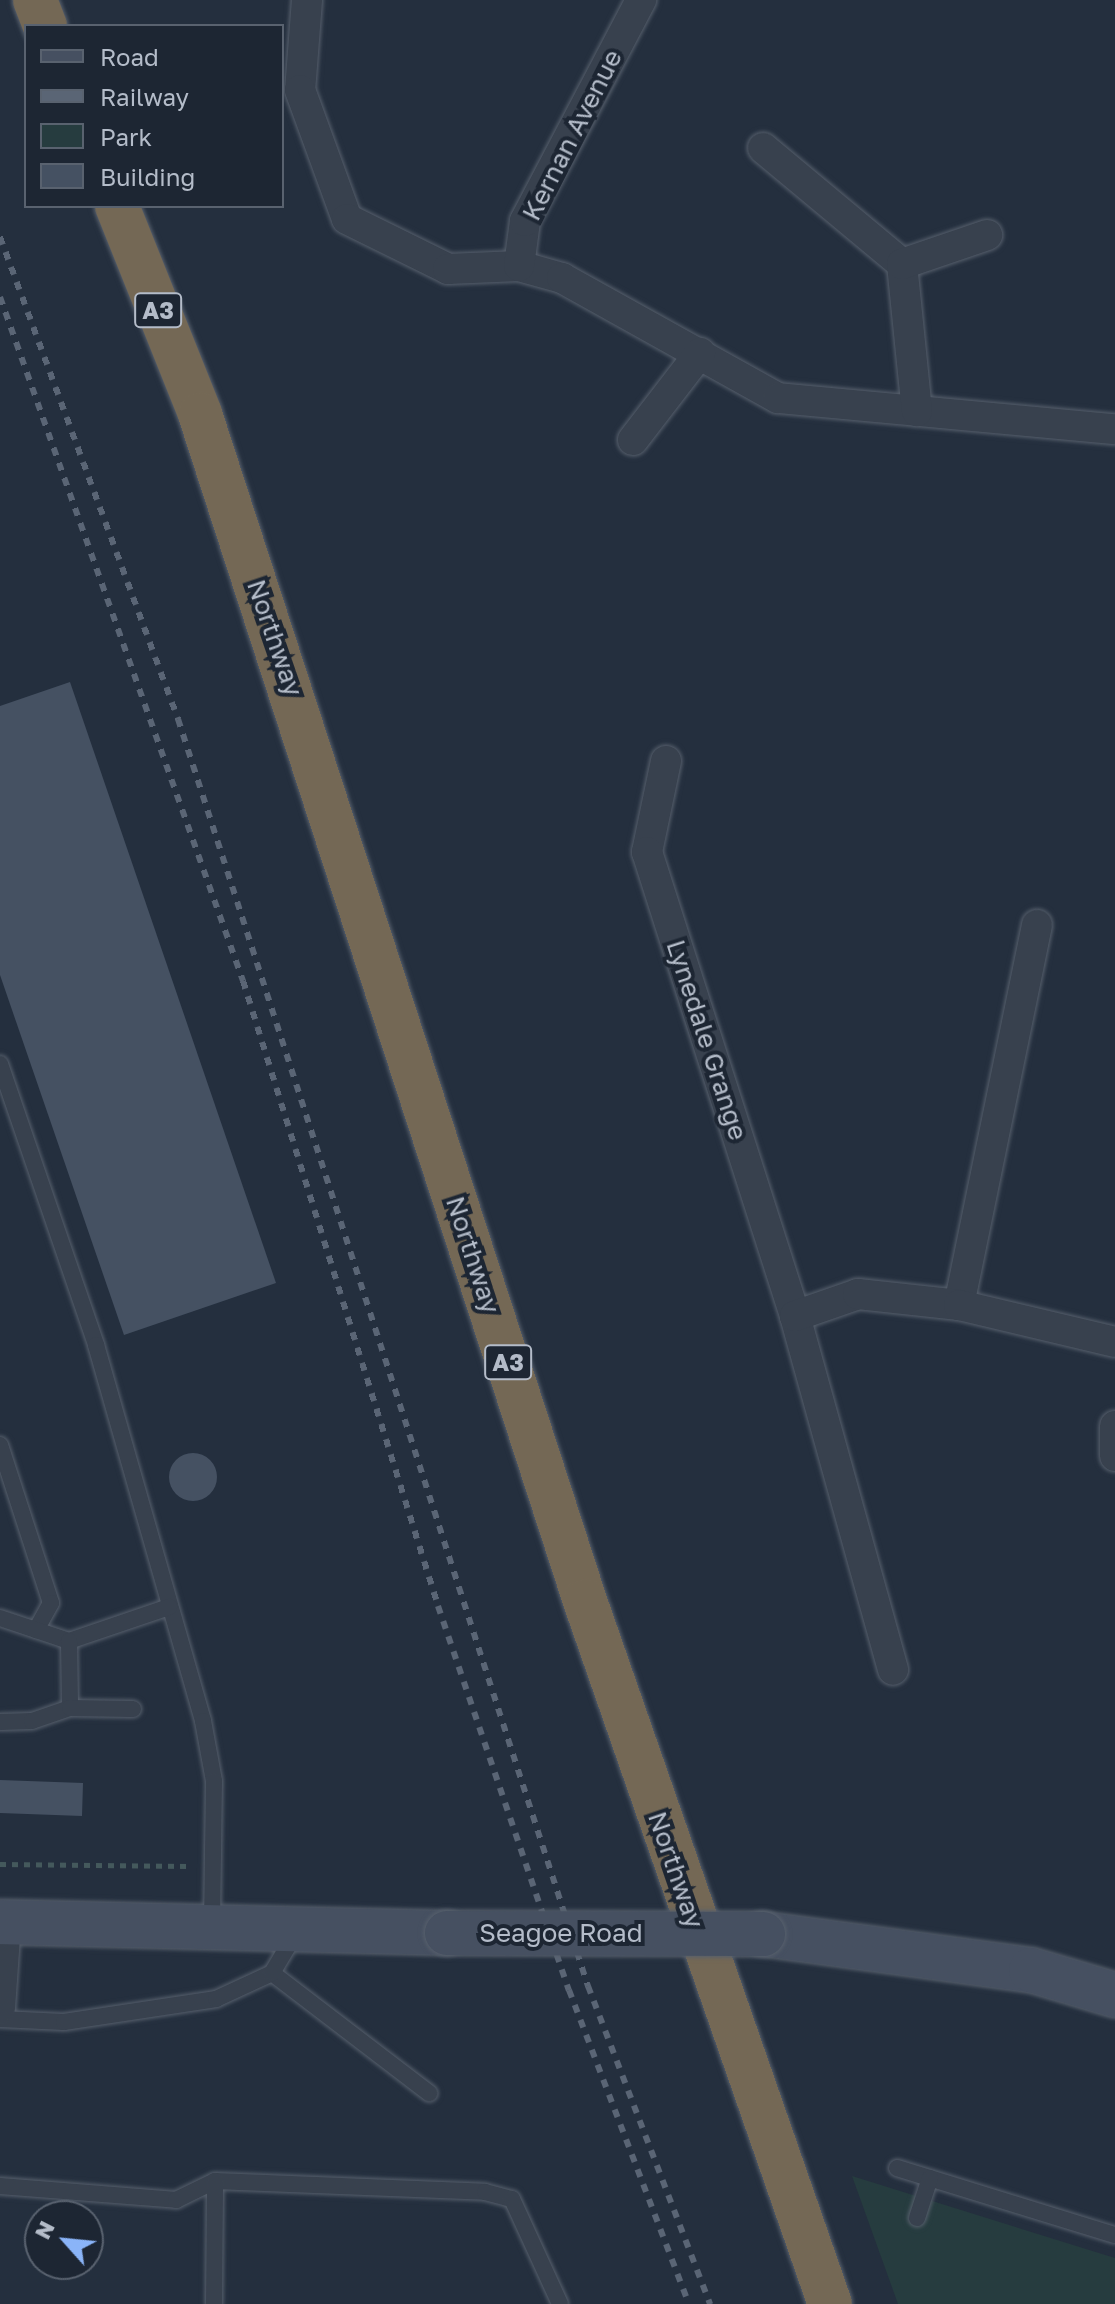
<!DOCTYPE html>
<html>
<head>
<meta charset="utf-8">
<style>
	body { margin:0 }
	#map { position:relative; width:1115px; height:2304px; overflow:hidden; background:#242f3e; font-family:"Golos Text",sans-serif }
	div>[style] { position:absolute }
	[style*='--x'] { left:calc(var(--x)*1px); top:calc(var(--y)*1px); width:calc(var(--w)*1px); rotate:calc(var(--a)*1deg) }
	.green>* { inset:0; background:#263c3f }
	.building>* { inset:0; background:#455162 }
	.round { border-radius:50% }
	.path>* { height:5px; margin-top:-2.5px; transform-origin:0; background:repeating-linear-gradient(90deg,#44595c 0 6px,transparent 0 12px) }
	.roads { filter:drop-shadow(0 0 2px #565f6c) drop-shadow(0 0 2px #565f6c) }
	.lane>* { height:16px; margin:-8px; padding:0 8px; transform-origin:8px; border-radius:8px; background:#38414e }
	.street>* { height:30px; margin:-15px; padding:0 15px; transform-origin:15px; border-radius:15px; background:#38414e }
	.secondary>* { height:44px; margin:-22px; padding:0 22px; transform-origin:22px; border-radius:22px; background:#465061 }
	.highway>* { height:44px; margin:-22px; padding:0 22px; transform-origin:22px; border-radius:22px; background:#746855 }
	.rail>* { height:6px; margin-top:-3px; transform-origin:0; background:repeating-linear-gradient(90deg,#5a6575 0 8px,transparent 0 16px) }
	.bridges { filter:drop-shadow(0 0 2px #565f6c) drop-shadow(0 0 2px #565f6c) }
	.secondary-bridge>* { height:44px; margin:-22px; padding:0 22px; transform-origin:22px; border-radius:22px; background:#465061 }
	span { translate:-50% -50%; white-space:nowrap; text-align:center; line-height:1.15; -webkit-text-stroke:8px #1d2633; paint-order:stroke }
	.shield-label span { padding:2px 6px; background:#1d2633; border:2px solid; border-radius:6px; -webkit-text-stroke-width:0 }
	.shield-label { font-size:24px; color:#b4bcc9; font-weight:700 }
	.street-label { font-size:26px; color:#b4bcc9 }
	.legend { position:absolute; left:24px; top:24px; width:260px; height:184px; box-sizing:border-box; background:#1d2633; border:2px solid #59626f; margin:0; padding:10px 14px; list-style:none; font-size:24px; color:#b4bcc9 }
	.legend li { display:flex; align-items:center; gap:16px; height:40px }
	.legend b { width:40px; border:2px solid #59626f }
	.north { position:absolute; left:24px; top:2200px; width:80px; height:80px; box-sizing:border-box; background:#1d2633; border:2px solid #59626f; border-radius:50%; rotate:297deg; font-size:22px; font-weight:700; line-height:32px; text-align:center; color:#b4bcc9 }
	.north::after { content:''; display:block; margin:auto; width:28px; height:36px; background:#8ab4f8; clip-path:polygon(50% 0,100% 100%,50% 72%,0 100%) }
</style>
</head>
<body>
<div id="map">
	<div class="green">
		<i style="clip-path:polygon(852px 2176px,1115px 2258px,1115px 2304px,898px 2304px)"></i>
	</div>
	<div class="building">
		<i style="clip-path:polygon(70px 682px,276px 1283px,124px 1335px,0 975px,0 706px)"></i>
		<i class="round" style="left:169px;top:1453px;width:48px;height:48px"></i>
		<i style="clip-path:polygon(0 1780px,83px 1783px,82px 1816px,0 1813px)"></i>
	</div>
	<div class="path">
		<i style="--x:0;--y:1864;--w:188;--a:0.6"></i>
	</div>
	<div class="roads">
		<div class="lane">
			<i style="--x:0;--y:1064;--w:297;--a:71.1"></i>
			<i style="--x:96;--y:1345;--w:391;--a:74.1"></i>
			<i style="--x:203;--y:1721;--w:61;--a:79.6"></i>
			<i style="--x:214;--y:1781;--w:141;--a:90.8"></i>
			<i style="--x:0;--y:1445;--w:166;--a:72.1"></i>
			<i style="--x:51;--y:1603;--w:31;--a:119"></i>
			<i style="--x:0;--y:1618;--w:73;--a:18.4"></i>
			<i style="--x:69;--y:1641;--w:106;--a:-18.8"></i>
			<i style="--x:69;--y:1641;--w:67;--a:89.1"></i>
			<i style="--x:0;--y:1722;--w:32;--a:-2"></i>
			<i style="--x:32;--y:1721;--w:40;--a:-18.9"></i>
			<i style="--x:70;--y:1708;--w:63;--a:0.9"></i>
			<i style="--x:272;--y:1973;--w:198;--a:37.4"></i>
			<i style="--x:0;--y:2019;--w:64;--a:2.7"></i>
			<i style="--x:64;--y:2022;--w:154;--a:-8.6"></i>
			<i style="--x:216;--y:1999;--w:62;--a:-24.9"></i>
			<i style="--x:272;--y:1973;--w:49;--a:-59.2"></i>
			<i style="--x:897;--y:2168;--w:228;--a:17.1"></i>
			<i style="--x:0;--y:2186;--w:177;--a:4.5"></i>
			<i style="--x:176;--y:2200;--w:43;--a:-26"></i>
			<i style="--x:215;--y:2181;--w:270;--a:2.3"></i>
			<i style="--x:485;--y:2192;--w:28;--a:15"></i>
			<i style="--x:512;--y:2199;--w:115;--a:65.4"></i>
			<i style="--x:917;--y:2218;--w:42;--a:-72"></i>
			<i style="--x:214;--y:2304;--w:123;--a:-89.5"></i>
		</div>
		<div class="street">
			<i style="--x:307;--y:0;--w:90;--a:94.4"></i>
			<i style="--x:300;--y:90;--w:137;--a:70"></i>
			<i style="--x:347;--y:219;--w:113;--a:26.3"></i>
			<i style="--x:448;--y:269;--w:71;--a:-2.4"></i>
			<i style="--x:519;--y:266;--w:45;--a:15.6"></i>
			<i style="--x:562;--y:278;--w:247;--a:29.1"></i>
			<i style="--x:778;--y:398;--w:338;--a:5.3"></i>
			<i style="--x:763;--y:148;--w:181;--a:39.8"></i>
			<i style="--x:902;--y:264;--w:148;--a:84.2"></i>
			<i style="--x:902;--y:264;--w:90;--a:-18.8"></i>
			<i style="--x:519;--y:266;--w:45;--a:-82.4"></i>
			<i style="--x:525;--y:221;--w:250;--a:-62.3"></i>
			<i style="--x:633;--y:440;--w:110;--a:-52.4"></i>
			<i style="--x:666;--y:761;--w:93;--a:101.8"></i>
			<i style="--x:647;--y:852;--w:487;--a:72.3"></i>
			<i style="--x:795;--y:1316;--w:367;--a:74.5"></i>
			<i style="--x:959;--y:1305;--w:388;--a:-78.4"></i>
			<i style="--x:795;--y:1316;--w:67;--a:-19.2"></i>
			<i style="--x:858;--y:1294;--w:102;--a:6.2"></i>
			<i style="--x:959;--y:1305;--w:160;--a:13.3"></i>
			<i style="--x:1115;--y:1426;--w:30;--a:90"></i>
			<i style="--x:0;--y:2008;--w:86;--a:-86"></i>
		</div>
		<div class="secondary">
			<i style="--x:0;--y:1922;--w:447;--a:1.4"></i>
			<i style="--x:763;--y:1934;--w:270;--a:7.7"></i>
			<i style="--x:1031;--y:1970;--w:88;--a:16.6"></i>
		</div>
		<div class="highway">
			<i style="--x:35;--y:0;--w:28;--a:69"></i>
			<i style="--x:117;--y:206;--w:224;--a:68.2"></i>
			<i style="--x:200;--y:414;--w:1248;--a:72.03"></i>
			<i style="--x:585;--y:1601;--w:744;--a:70.79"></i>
		</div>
	</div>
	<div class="rail">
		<i style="--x:0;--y:237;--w:514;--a:69.73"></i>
		<i style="--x:178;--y:719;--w:1332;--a:72.07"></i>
		<i style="--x:588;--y:1986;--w:341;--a:69"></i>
		<i style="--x:0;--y:297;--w:726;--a:70.44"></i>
		<i style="--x:243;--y:981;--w:655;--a:72.67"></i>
		<i style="--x:438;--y:1606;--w:406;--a:71.2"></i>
		<i style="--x:569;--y:1990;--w:336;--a:69.1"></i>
	</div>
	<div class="bridges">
		<div class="secondary-bridge">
			<i style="--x:447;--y:1933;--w:316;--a:0.2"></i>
		</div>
	</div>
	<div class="shield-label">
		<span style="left:158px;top:310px">A3</span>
		<span style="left:508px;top:1362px">A3</span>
	</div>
	<div class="street-label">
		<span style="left:572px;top:135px;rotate:-63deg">Kernan Avenue</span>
		<span style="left:275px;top:638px;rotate:71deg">Northway</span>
		<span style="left:707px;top:1040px;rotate:72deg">Lynedale Grange</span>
		<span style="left:473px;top:1255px;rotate:72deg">Northway</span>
		<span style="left:676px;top:1870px;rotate:71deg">Northway</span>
		<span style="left:561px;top:1933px">Seagoe Road</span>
	</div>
	<ul class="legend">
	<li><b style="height:10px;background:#465061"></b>Road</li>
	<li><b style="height:10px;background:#5a6575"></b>Railway</li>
	<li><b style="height:22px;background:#263c3f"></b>Park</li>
	<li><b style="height:22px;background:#455162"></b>Building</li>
	</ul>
	<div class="north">N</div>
</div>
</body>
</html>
